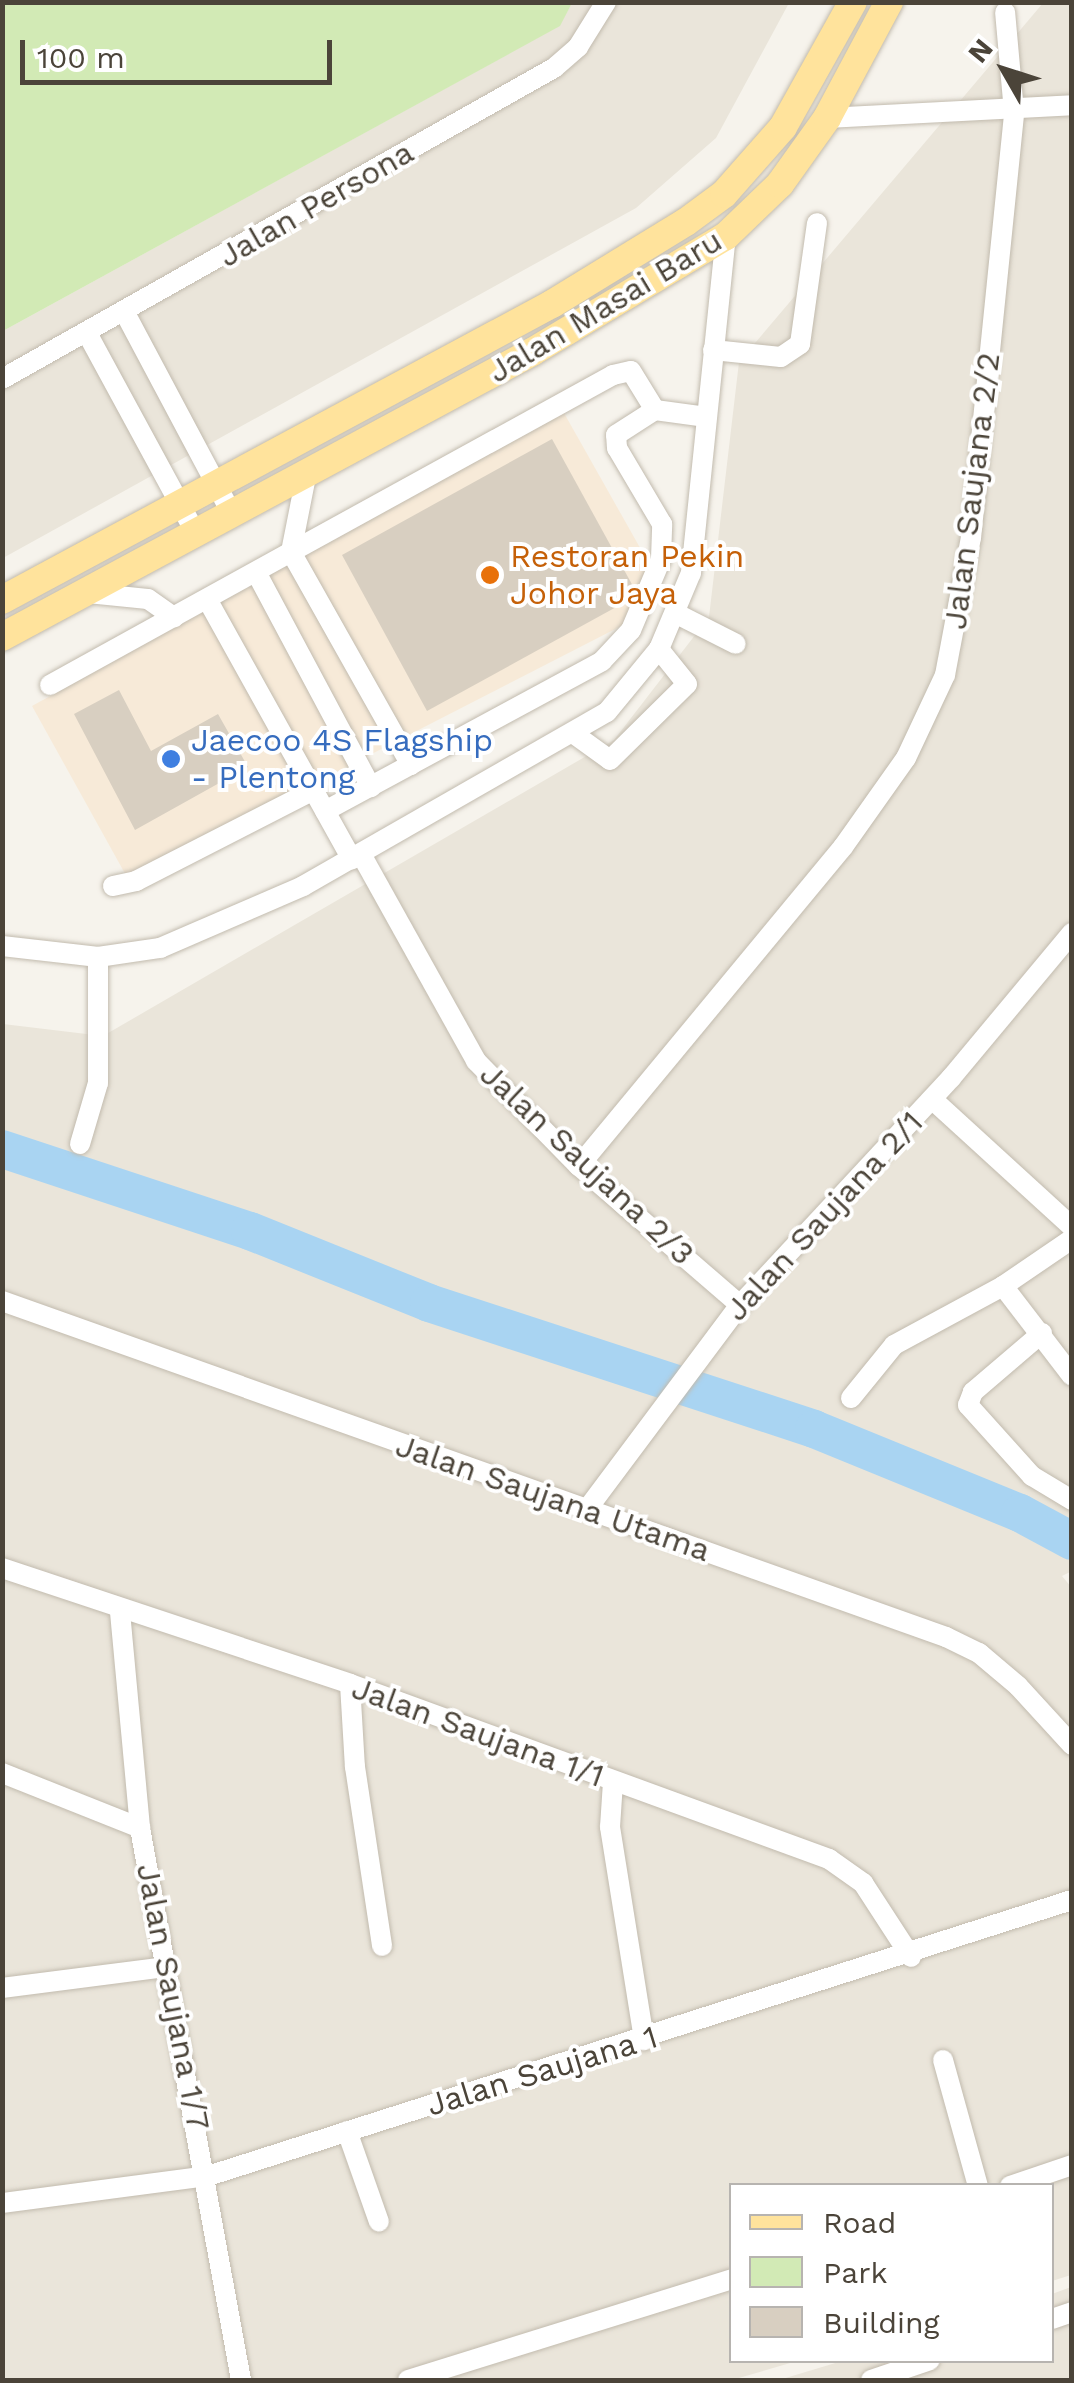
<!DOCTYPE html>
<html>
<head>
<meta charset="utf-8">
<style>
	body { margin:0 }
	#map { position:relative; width:1074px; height:2383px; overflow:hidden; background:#f6f3ec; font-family:"Work Sans",sans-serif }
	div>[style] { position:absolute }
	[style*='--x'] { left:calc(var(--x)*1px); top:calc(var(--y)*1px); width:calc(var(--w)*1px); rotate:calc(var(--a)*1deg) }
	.residential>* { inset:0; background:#eae5da }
	.commercial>* { inset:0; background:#f7ead8 }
	.green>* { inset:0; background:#d2eab5 }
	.river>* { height:38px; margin:-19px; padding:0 19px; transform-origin:19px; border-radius:19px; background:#a9d4f2 }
	.building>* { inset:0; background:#d8cfc1 }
	.roads { filter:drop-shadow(0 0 2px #c2bbae) drop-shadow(0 0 2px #c2bbae) }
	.minor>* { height:20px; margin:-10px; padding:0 10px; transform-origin:10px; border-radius:10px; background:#fff }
	.major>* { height:28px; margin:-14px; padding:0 14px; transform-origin:14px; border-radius:14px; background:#ffe39c }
	.dots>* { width:28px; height:28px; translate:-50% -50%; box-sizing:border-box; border:5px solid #fff; border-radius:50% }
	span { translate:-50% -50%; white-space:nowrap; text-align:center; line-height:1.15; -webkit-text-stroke:8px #fff; paint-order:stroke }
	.street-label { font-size:32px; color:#4b4439 }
	.food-label { font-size:32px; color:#c56008 }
	.left { translate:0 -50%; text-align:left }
	.shop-label { font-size:32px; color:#366cbe }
	.frame { position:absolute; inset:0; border:5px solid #4b4439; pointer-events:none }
	.legend { position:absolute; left:729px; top:2183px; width:325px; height:180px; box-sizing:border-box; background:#fff; border:2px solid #b7b4b0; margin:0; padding:12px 18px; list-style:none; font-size:30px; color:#4b4439 }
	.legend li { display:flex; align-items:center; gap:20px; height:50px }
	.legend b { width:50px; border:2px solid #b7b4b0 }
	.north { position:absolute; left:954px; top:20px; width:100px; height:100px; -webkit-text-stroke:8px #fff; paint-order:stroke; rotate:309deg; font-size:28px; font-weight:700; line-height:40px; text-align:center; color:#4b4439 }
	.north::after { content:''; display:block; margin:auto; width:35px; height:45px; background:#4b4439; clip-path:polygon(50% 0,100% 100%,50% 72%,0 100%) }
	.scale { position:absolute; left:20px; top:40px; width:312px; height:45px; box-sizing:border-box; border:5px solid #4b4439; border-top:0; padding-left:12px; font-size:30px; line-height:35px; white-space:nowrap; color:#4b4439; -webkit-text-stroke:8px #fff; paint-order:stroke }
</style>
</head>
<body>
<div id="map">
	<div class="residential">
		<i style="clip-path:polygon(572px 3px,789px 3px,716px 138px,636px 208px,3px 558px,3px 331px,559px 26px)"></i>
		<i style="clip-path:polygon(1043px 3px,1071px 3px,1072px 1571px,1062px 1576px,1072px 1588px,1071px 2275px,1052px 2281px,1052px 2186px,732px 2186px,732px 2360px,797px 2361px,732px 2380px,3px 2380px,3px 1024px,103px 1036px,614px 740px,709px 617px,739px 362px)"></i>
		<i style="clip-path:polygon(1071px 2287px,1071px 2380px,779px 2380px,842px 2361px,1052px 2360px,1052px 2294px)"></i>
	</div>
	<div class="commercial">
		<i style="clip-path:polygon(564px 413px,652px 569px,627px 623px,128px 879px,32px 706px)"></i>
	</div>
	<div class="green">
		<i style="clip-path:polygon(3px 2px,572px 2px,572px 3px,560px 26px,3px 331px)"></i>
	</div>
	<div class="river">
		<i style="--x:2;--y:1149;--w:261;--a:18.3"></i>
		<i style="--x:250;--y:1231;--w:193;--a:21.9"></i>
		<i style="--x:429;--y:1303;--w:405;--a:18.1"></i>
		<i style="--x:814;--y:1429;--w:222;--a:22.2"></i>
		<i style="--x:1020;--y:1513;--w:59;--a:28.3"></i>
	</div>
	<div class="building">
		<i style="clip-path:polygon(552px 439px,634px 588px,629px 600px,427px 711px,342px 555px)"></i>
		<i style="clip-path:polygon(119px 690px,151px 751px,218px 714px,248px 767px,135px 830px,74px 714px)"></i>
	</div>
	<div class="roads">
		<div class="minor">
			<i style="--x:827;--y:118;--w:245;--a:-3"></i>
			<i style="--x:125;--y:313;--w:228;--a:62"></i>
			<i style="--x:87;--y:333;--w:229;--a:61.5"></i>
			<i style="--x:713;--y:350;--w:68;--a:5.9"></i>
			<i style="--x:781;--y:357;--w:23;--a:-34"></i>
			<i style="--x:800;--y:344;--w:122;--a:-82"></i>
			<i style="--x:2;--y:379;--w:634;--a:-29.4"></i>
			<i style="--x:554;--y:68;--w:32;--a:-41"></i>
			<i style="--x:578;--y:47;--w:53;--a:-58.1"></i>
			<i style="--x:256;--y:572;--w:244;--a:61.9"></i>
			<i style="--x:88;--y:593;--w:60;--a:5.7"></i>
			<i style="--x:148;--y:599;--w:32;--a:35"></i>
			<i style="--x:207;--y:599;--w:298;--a:60.9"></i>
			<i style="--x:675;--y:613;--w:68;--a:26.9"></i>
			<i style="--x:50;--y:685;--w:275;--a:-28.9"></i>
			<i style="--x:291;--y:552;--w:77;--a:-78.8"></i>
			<i style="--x:574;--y:734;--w:44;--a:35.8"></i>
			<i style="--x:610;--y:760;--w:108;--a:-44.6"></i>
			<i style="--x:687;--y:684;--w:45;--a:-128.7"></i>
			<i style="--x:411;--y:765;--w:244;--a:-119.4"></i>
			<i style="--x:291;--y:552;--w:367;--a:-28.8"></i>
			<i style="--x:613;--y:375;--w:18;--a:-13"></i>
			<i style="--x:631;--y:371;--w:46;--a:58.4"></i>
			<i style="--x:325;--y:811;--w:315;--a:-28.4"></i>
			<i style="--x:602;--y:661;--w:42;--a:-46.9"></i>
			<i style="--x:631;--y:630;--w:77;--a:-67.1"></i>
			<i style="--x:661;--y:559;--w:35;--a:-88"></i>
			<i style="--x:662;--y:524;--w:88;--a:-120.6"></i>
			<i style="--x:617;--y:448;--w:13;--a:-94"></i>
			<i style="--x:616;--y:435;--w:46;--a:-32.7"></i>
			<i style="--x:655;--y:410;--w:52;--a:7.7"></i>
			<i style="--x:361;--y:854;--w:237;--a:60.9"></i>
			<i style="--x:476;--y:1061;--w:147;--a:45.6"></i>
			<i style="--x:579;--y:1166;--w:213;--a:40.8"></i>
			<i style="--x:113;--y:886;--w:24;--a:-12"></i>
			<i style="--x:136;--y:881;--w:200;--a:-27.1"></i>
			<i style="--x:2;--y:946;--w:97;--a:6.5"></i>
			<i style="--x:98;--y:957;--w:63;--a:-8.3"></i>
			<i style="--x:160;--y:948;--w:156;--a:-23.4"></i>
			<i style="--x:303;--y:886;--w:350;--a:-29.8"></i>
			<i style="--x:607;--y:712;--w:82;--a:-50.5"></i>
			<i style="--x:659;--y:649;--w:82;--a:-67.2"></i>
			<i style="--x:691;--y:573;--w:339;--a:-84.1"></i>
			<i style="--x:932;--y:1099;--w:190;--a:42.4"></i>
			<i style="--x:80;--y:1144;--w:64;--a:-73.6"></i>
			<i style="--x:98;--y:1083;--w:126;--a:-90"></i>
			<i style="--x:579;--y:1166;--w:414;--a:-50.4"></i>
			<i style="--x:843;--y:847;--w:109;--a:-54.7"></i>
			<i style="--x:906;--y:758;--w:92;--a:-64.8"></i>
			<i style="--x:945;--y:675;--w:139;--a:-79.3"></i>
			<i style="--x:971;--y:538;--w:428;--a:-84.2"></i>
			<i style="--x:1014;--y:112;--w:100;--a:-95.1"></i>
			<i style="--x:1003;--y:1286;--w:113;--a:52.5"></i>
			<i style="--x:2;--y:1301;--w:1002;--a:19.59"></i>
			<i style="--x:946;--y:1637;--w:37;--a:26"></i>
			<i style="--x:979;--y:1653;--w:51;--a:40.2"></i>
			<i style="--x:1018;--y:1686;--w:80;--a:47.5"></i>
			<i style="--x:1042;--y:1333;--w:91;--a:139.5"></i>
			<i style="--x:973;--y:1392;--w:14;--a:111"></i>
			<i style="--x:968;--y:1405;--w:96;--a:48"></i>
			<i style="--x:1032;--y:1476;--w:47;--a:31"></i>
			<i style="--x:851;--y:1398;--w:68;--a:-50.9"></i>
			<i style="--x:894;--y:1345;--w:124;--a:-28.4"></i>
			<i style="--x:1003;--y:1286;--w:83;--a:-34.3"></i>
			<i style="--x:588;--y:1508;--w:254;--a:-53.2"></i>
			<i style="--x:740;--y:1305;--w:310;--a:-47.1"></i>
			<i style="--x:951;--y:1078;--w:189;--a:-50.2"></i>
			<i style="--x:2;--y:1568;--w:367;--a:18.4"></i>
			<i style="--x:350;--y:1684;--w:510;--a:20.07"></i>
			<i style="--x:829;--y:1859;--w:42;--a:35.2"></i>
			<i style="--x:863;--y:1883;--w:88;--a:57"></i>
			<i style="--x:120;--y:1612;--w:217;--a:84.7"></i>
			<i style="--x:140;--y:1828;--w:561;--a:79.63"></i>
			<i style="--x:350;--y:1684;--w:83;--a:86.6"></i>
			<i style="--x:355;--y:1767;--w:181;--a:81.4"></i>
			<i style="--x:2;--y:1773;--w:149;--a:21.7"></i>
			<i style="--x:613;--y:1782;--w:45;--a:93.8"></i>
			<i style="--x:610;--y:1827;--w:216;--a:80.9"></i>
			<i style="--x:2;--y:1988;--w:166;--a:-7.3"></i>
			<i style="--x:943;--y:2060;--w:131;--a:74.5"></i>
			<i style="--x:347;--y:2131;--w:96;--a:70.6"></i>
			<i style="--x:1010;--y:2186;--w:65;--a:-18.7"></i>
			<i style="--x:2;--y:2203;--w:208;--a:-7.5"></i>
			<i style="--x:208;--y:2176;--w:907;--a:-17.72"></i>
			<i style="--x:1052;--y:2319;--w:21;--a:-19"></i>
			<i style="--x:408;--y:2380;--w:339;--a:-17.3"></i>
			<i style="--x:871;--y:2380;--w:62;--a:-18.7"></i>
		</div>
		<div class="major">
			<i style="--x:2;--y:600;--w:625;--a:-28.29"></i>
			<i style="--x:552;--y:304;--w:157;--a:-31.5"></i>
			<i style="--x:686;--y:222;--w:47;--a:-36.4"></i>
			<i style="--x:724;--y:194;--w:89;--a:-48.6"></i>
			<i style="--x:783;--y:127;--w:143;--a:-60.8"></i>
			<i style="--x:2;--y:637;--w:602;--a:-28.27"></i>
			<i style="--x:532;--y:352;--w:226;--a:-30.9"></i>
			<i style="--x:726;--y:236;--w:75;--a:-43.9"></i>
			<i style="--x:780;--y:184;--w:81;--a:-54.5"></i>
			<i style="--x:827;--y:118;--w:132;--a:-61.9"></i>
		</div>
	</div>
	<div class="dots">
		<i style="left:490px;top:575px;background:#e8710a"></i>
		<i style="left:171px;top:759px;background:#3f7fe0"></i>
	</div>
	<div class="street-label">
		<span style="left:316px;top:204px;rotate:-30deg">Jalan Persona</span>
		<span style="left:605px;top:306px;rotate:-31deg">Jalan Masai Baru</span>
		<span style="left:972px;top:491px;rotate:-83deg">Jalan Saujana 2/2</span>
		<span style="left:587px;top:1164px;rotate:43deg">Jalan Saujana 2/3</span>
		<span style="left:824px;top:1216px;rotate:-47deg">Jalan Saujana 2/1</span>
		<span style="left:553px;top:1498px;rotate:19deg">Jalan Saujana Utama</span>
		<span style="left:478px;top:1732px;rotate:20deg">Jalan Saujana 1/1</span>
		<span style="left:173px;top:1997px;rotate:79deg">Jalan Saujana 1/7</span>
		<span style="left:542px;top:2071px;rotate:-17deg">Jalan Saujana 1</span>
	</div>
	<div class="food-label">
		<span class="left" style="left:510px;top:575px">Restoran Pekin<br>Johor Jaya</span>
	</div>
	<div class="shop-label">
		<span class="left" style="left:191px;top:759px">Jaecoo 4S Flagship<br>- Plentong</span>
	</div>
	<div class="frame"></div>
	<ul class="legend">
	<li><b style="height:12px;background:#ffe39c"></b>Road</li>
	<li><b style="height:28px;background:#d2eab5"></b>Park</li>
	<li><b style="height:28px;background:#d8cfc1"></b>Building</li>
	</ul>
	<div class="north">N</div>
	<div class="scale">100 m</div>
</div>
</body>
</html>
